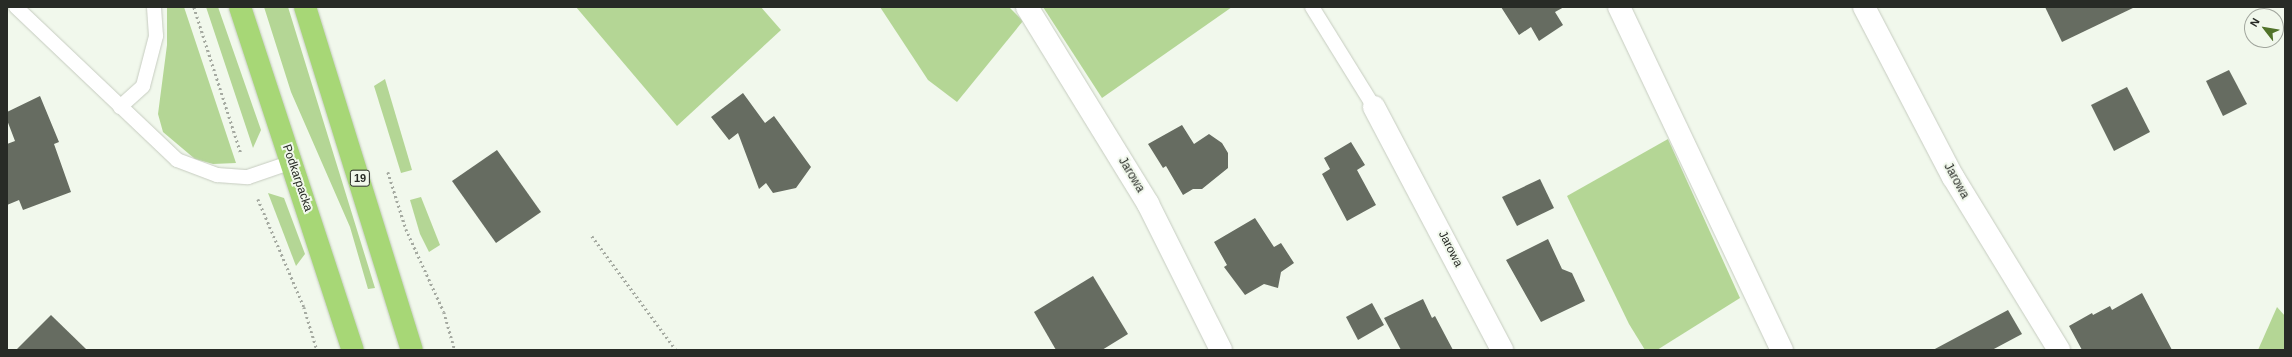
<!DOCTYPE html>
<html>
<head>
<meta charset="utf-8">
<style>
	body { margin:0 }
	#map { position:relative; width:2292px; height:357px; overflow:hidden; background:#f1f8ec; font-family:Arial,sans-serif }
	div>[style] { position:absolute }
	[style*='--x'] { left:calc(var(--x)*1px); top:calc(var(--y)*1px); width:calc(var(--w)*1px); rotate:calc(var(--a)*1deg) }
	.green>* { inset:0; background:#b4d695 }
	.building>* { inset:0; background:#666c61 }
	.path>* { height:2.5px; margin-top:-1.25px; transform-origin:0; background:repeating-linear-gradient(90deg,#a5aaa1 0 2px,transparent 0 5px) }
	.roads { filter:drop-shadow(0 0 1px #c6ccc0) drop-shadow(0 0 1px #c6ccc0) }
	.lane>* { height:14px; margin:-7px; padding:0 7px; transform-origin:7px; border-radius:7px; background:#fff }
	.street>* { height:22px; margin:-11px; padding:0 11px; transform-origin:11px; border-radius:11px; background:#fff }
	.highway>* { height:22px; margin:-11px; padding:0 11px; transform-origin:11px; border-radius:11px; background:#a7d776 }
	span { translate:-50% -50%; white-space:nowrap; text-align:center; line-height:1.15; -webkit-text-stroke:4px #f1f8ec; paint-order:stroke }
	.shield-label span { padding:1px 3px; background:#f1f8ec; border:1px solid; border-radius:3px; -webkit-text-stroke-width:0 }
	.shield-label { font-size:11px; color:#282b26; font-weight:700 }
	.street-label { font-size:12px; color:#282b26 }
	.frame { position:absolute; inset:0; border:8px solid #282b26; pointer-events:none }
	.north { position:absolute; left:2244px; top:8px; width:40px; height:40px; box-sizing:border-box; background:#f1f8ec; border:1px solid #a1a69d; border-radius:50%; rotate:301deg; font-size:11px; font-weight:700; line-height:16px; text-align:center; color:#282b26 }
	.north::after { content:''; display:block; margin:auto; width:14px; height:18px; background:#51732a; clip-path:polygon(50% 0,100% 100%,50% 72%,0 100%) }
</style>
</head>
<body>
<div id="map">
	<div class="green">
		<i style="clip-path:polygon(167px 7px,184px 7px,236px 163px,213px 164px,195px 159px,163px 132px,158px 114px,167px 45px)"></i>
		<i style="clip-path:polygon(206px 7px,218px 7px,261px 130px,253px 148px)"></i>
		<i style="clip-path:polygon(264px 7px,288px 7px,375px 288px,368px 289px,350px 227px,291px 92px)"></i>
		<i style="clip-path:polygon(576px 7px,761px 7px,781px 30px,677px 126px)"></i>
		<i style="clip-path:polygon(880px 7px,1009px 7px,1023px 21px,957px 102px,928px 80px)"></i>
		<i style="clip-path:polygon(1043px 7px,1232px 7px,1102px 98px)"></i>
		<i style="clip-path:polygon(385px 79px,412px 170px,401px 173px,374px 86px)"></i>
		<i style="clip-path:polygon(1668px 139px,1740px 298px,1657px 350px,1645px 350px,1629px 324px,1567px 196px)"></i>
		<i style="clip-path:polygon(268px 193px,284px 198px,305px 254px,296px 266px)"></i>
		<i style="clip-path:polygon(421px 197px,440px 245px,429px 252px,420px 234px,410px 200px)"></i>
		<i style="clip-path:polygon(2277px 307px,2285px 316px,2285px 350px,2258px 350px)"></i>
	</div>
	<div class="building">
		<i style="clip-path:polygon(1501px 7px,1564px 7px,1555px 12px,1563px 25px,1539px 41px,1531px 27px,1519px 35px)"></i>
		<i style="clip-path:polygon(2045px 7px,2135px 7px,2062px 42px)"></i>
		<i style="clip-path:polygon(2229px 70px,2247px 104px,2223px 116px,2206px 81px)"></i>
		<i style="clip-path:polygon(2127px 87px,2150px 132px,2114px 151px,2091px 105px)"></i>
		<i style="clip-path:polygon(743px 93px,765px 123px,774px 116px,811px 167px,796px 188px,773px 193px,766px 183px,759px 189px,738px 133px,729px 140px,711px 117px)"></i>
		<i style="clip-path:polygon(40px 96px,59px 142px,54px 144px,71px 192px,23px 210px,19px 200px,7px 205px,7px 144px,15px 141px,7px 120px,7px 112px)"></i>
		<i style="clip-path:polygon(1182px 125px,1194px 144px,1209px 134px,1222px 143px,1228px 153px,1228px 168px,1202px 189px,1193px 189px,1183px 195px,1166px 166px,1163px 168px,1148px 144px)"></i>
		<i style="clip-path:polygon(1351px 142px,1365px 165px,1357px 170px,1376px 205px,1347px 221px,1322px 174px,1330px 169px,1324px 158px)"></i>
		<i style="clip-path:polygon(497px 150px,541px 212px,496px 243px,452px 181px)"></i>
		<i style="clip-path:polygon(1540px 179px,1554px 208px,1517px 226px,1502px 197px)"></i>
		<i style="clip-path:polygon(1255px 218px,1274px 247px,1281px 243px,1294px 263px,1281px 272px,1278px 288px,1264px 284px,1245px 295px,1224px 267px,1227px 265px,1214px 242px)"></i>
		<i style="clip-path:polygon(1548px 239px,1562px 269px,1572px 273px,1585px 301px,1541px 322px,1506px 260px)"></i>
		<i style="clip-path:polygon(1093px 276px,1128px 334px,1102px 350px,1056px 350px,1034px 312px)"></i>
		<i style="clip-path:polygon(2142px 293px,2172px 350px,2082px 350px,2069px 326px,2092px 313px,2093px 315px,2110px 306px,2112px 310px)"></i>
		<i style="clip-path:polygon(1423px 299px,1432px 318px,1435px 316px,1453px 350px,1401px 350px,1384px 318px)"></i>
		<i style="clip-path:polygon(1372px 303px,1384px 325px,1358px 340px,1346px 317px)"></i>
		<i style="clip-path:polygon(2008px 310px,2022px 334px,1992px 350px,1933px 350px)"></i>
		<i style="clip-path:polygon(51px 315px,87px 350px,16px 350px)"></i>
	</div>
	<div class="path">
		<i style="--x:194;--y:7;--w:153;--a:72.2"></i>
		<i style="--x:388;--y:172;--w:60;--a:72.5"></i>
		<i style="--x:406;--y:229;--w:91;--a:65.4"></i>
		<i style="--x:444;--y:312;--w:40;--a:74"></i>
		<i style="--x:258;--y:199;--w:117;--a:66.9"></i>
		<i style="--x:304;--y:307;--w:45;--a:73.2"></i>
		<i style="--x:592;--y:236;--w:142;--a:53.6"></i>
	</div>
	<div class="roads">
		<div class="lane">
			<i style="--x:16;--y:7;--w:222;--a:43.5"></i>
			<i style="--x:177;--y:160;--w:43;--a:20.6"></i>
			<i style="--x:217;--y:175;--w:31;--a:4"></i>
			<i style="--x:248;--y:177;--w:46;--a:-18.8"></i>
			<i style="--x:1312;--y:7;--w:118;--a:58.2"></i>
			<i style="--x:120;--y:107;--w:31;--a:-42"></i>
			<i style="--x:143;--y:86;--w:52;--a:-75.4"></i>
			<i style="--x:156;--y:36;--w:29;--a:-94"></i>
		</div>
		<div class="street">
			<i style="--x:1027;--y:7;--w:231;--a:58.4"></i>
			<i style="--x:1148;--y:204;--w:163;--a:63.4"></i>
			<i style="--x:1619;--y:7;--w:380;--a:64.6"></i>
			<i style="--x:1864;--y:7;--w:192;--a:62.4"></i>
			<i style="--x:1953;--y:177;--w:203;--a:58.5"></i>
			<i style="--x:1374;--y:107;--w:275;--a:62.2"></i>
		</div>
		<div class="highway">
			<i style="--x:240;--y:7;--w:361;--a:71.8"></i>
			<i style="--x:305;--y:7;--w:359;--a:72.7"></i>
		</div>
	</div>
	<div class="shield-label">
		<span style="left:360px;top:178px">19</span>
	</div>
	<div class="street-label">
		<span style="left:1131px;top:175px;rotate:59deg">Jarowa</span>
		<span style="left:297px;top:178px;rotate:71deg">Podkarpacka</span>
		<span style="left:1956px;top:181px;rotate:61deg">Jarowa</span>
		<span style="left:1450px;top:249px;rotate:63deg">Jarowa</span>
	</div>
	<div class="frame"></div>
	<div class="north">N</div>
</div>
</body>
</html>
